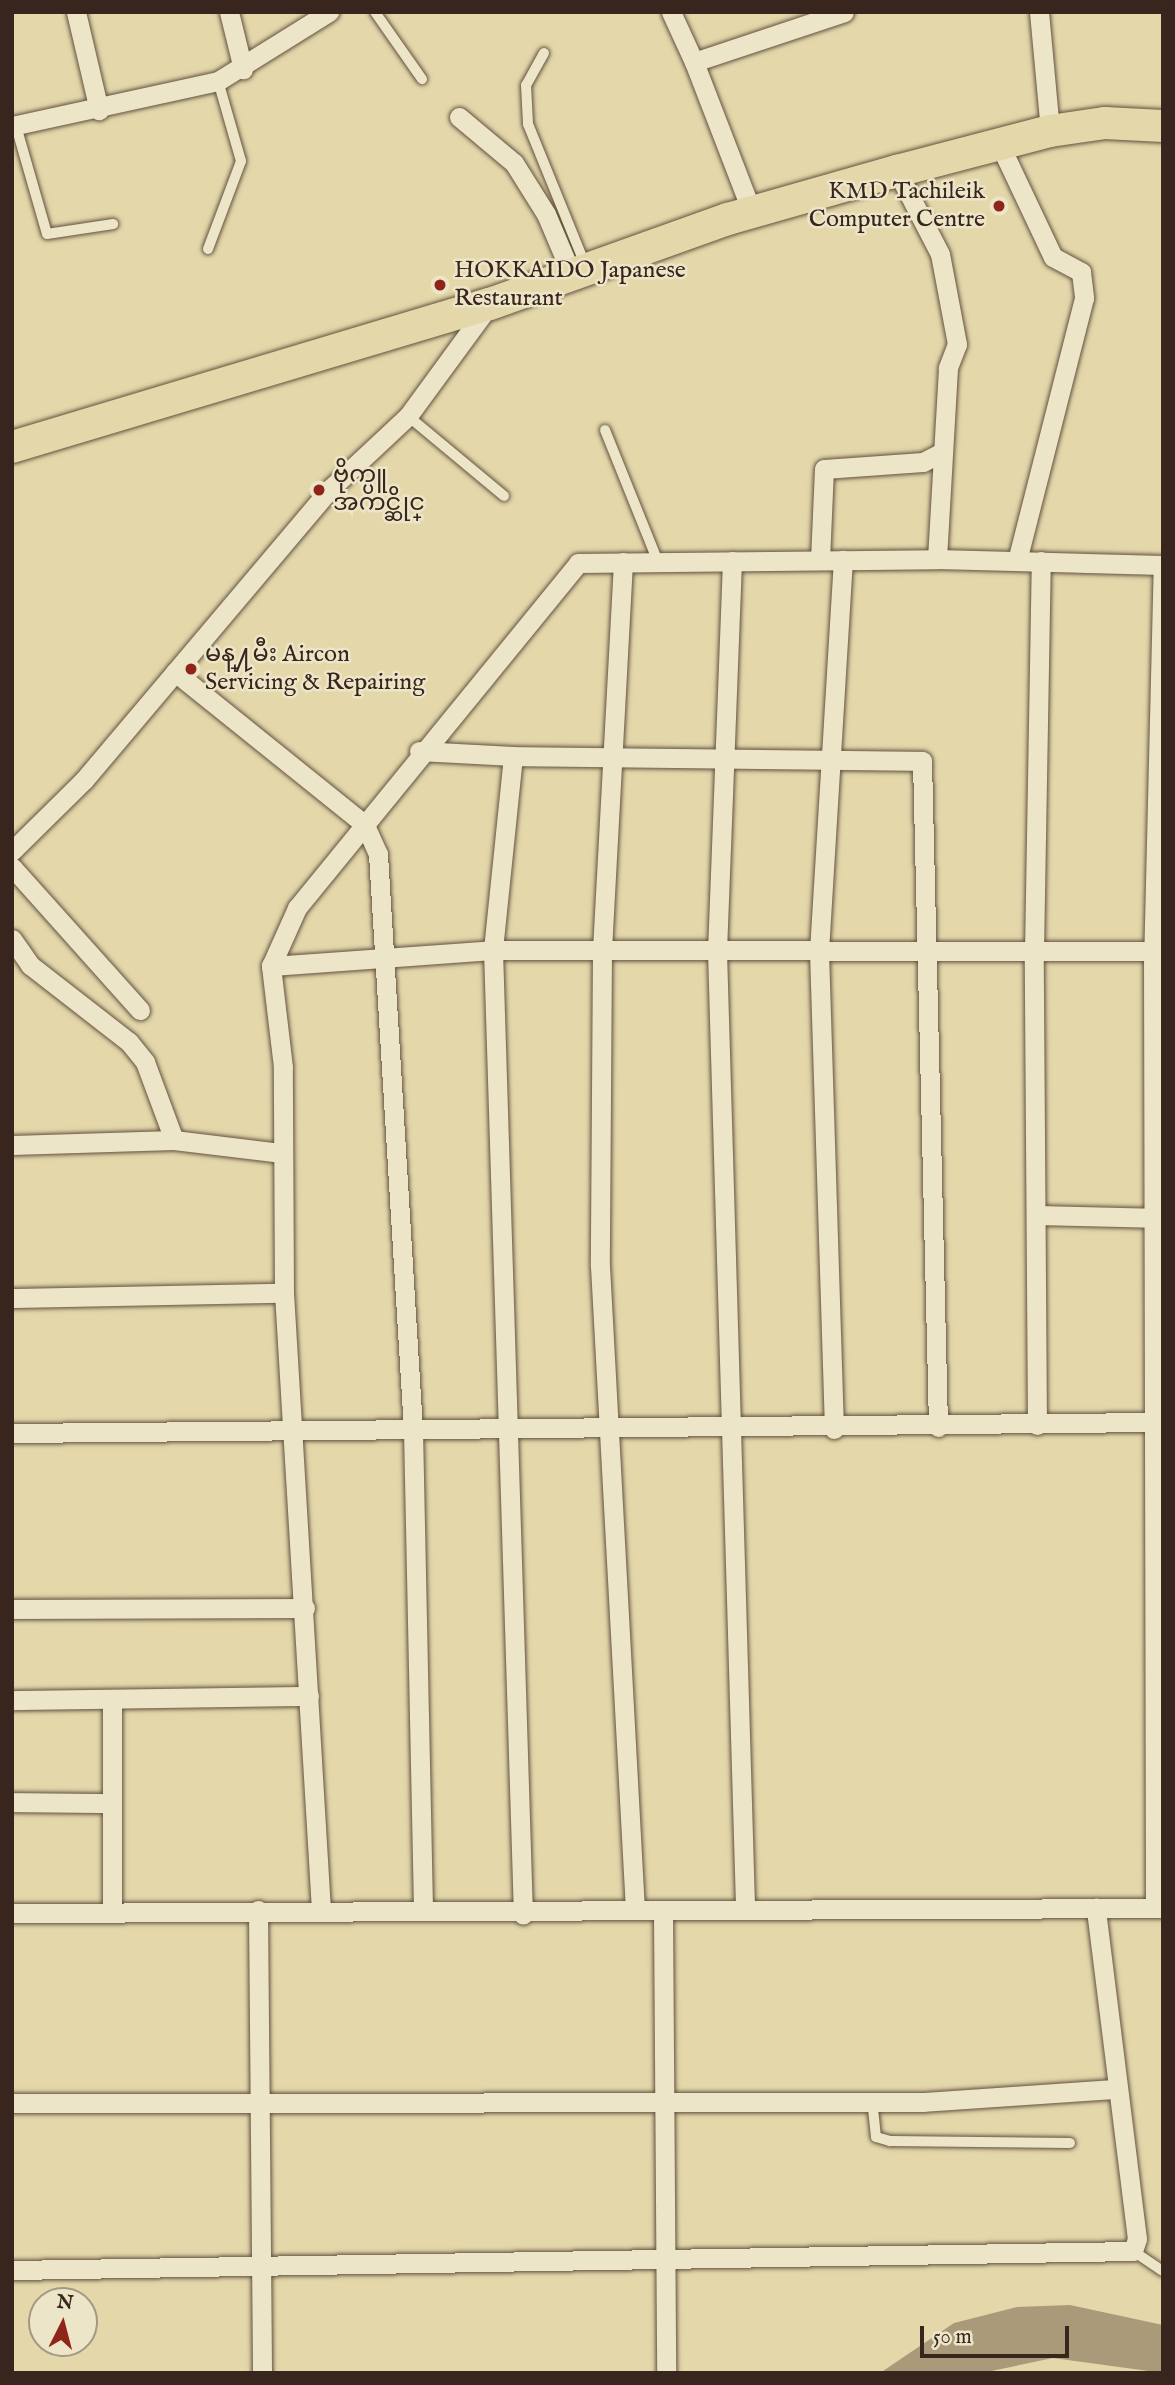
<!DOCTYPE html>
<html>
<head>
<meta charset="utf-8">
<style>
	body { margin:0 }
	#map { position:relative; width:1175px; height:2385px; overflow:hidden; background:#e4d7aa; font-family:"IM FELL English","Noto Sans Myanmar",serif }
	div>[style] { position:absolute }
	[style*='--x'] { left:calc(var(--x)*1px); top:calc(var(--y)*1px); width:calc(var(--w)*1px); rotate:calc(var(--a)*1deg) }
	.water>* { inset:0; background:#aa9a7a }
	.roads { filter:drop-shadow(0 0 2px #635240) drop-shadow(0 0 2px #635240) }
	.service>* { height:10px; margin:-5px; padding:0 5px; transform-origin:5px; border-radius:5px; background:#ede5c8 }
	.minor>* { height:19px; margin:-9.5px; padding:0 9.5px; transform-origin:9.5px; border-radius:9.5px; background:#ede5c8 }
	.primary>* { height:32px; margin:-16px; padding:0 16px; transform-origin:16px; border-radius:16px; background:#e4d7aa }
	.dots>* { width:19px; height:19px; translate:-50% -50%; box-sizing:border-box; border:4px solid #ede5c8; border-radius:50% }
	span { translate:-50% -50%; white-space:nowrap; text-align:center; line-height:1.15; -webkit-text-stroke:5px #ede5c8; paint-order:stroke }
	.poi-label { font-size:24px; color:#38251d }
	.right { translate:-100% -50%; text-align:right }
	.left { translate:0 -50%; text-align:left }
	.frame { position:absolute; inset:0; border:14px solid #38251d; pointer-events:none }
	.north { position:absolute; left:28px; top:2287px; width:70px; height:70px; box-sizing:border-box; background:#ede5c8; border:2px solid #a59884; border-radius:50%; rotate:6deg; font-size:19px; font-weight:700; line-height:28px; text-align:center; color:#38251d }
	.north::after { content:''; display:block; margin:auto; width:24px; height:32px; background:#8f2418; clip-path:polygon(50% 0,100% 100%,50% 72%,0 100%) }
	.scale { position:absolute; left:920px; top:2326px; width:149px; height:32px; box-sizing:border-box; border:4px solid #38251d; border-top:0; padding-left:9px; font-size:21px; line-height:24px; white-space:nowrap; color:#38251d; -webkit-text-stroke:5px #ede5c8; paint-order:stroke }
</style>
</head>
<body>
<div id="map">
	<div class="water">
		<i style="clip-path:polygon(1070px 2305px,1163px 2325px,1163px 2373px,1053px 2358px,982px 2373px,880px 2373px,954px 2323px,1017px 2307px)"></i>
	</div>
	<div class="roads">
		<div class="service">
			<i style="--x:375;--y:12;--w:82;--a:55"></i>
			<i style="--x:544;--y:53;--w:37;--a:119"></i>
			<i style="--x:526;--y:85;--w:39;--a:87"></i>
			<i style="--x:528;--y:124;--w:154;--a:67.9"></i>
			<i style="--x:16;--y:126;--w:112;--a:74"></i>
			<i style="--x:47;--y:234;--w:67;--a:-8.6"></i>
			<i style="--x:208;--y:249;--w:94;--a:-69.4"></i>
			<i style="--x:241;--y:161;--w:83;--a:-106"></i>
			<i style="--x:408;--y:416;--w:125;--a:39.8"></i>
			<i style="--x:605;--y:430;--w:142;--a:68.1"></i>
			<i style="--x:872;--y:2099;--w:38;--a:84"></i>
			<i style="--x:876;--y:2137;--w:15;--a:16"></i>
			<i style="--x:890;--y:2141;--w:180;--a:0.6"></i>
			<i style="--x:1133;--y:2251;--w:36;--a:34"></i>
		</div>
		<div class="minor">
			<i style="--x:76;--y:12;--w:101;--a:76.8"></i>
			<i style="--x:229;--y:12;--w:59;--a:76.2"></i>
			<i style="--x:671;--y:12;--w:55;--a:65.3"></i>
			<i style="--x:694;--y:62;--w:158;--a:-18.4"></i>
			<i style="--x:1039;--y:12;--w:120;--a:84.7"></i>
			<i style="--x:694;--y:62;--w:161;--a:68.9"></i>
			<i style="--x:459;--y:117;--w:72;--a:39.9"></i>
			<i style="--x:514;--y:163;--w:60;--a:57.9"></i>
			<i style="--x:546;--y:214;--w:64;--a:67"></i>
			<i style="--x:12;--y:126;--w:211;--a:-12.3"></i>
			<i style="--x:218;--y:81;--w:131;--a:-31.9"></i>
			<i style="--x:999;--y:143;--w:126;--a:64.7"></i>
			<i style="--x:1053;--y:257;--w:32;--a:28"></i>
			<i style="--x:1081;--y:272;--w:26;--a:83"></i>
			<i style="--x:1084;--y:298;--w:270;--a:104.3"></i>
			<i style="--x:897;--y:171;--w:93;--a:62.6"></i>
			<i style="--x:940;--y:254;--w:92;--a:79.3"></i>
			<i style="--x:957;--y:344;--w:26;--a:111"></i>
			<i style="--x:948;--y:368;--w:191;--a:93.3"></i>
			<i style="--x:820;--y:560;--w:91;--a:-87.5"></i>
			<i style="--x:824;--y:469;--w:99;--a:-4"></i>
			<i style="--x:923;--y:462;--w:22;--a:-27"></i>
			<i style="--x:732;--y:561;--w:390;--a:92.2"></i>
			<i style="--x:717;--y:951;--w:957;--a:88.32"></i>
			<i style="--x:623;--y:562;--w:390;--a:93.1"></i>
			<i style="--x:602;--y:951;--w:315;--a:90.4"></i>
			<i style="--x:600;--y:1266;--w:645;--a:86.89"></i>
			<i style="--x:175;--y:672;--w:244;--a:38.8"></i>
			<i style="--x:365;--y:825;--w:32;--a:66"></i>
			<i style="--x:378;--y:854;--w:577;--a:86.52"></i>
			<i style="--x:413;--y:1430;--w:480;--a:88.8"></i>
			<i style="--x:419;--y:751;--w:94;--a:3"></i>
			<i style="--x:513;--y:756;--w:195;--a:95.9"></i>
			<i style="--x:493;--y:950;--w:965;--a:88.22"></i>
			<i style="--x:513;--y:756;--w:409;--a:0.7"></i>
			<i style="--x:922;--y:761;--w:666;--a:88.62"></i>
			<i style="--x:12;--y:851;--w:101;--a:-44.6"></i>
			<i style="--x:84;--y:780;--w:381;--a:-49.8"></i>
			<i style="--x:330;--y:489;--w:107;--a:-43.1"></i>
			<i style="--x:408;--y:416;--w:139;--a:-53.8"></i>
			<i style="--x:12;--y:867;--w:192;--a:48.2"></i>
			<i style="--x:12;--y:939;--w:32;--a:55"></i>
			<i style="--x:30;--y:965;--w:125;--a:37.9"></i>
			<i style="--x:129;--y:1042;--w:26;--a:51"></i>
			<i style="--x:145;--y:1062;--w:83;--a:69.6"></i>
			<i style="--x:271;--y:966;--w:223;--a:-4.1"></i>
			<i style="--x:493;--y:950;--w:660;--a:0.09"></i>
			<i style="--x:12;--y:1145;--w:162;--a:-1.8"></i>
			<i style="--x:174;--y:1140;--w:109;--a:6.9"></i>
			<i style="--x:1036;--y:1215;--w:127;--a:1.4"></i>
			<i style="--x:12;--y:1298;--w:272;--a:-1.1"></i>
			<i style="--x:1037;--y:1425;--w:473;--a:-90.4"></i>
			<i style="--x:1034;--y:952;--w:391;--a:-89"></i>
			<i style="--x:834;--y:1429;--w:478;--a:-91.8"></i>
			<i style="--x:819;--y:951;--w:392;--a:-86.5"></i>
			<i style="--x:12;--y:1433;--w:1138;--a:-0.55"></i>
			<i style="--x:12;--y:1609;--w:293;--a:-0.2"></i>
			<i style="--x:12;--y:1700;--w:297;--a:-0.8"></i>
			<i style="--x:112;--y:1700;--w:211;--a:90"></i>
			<i style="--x:12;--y:1802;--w:100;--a:0.6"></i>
			<i style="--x:1155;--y:1907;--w:942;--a:-90.12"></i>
			<i style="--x:1153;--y:965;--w:398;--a:-88.6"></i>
			<i style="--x:258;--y:1910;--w:463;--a:89.5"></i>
			<i style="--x:321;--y:1910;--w:618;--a:-93.43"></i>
			<i style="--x:284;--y:1293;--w:226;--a:-90.3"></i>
			<i style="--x:283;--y:1067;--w:102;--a:-96.8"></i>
			<i style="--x:271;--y:966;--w:64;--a:-65.9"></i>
			<i style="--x:297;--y:908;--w:445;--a:-50.8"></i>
			<i style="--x:578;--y:563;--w:359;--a:-0.6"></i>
			<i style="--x:937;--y:559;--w:226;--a:1.5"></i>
			<i style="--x:663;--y:1911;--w:462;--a:89.6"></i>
			<i style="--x:12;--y:1913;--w:1151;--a:-0.25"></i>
			<i style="--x:12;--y:2103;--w:911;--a:-0.06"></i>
			<i style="--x:923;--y:2102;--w:193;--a:-3.9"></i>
			<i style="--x:12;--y:2270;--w:1121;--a:-0.97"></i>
			<i style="--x:1133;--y:2251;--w:13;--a:-72"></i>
			<i style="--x:1137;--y:2239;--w:334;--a:-97.1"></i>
		</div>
		<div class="primary">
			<i style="--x:12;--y:447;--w:499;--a:-16.7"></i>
			<i style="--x:490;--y:304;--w:253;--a:-19.7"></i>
			<i style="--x:728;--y:219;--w:176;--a:-15.9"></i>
			<i style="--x:897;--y:171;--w:158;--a:-14.7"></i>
			<i style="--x:1050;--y:131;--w:56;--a:-8.3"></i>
			<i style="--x:1105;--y:123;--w:58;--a:3"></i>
		</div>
	</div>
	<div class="dots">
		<i style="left:999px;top:206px;background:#8f2418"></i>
		<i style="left:440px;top:285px;background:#8f2418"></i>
		<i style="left:319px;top:490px;background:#8f2418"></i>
		<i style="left:191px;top:669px;background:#8f2418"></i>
	</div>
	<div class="poi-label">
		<span class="right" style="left:985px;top:206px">KMD Tachileik<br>Computer Centre</span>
		<span class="left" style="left:454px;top:285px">HOKKAIDO Japanese<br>Restaurant</span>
		<span class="left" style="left:333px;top:490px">ဗိုက္ပူ<br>အကင္ဆိုင္</span>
		<span class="left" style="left:205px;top:669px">မန္႔မီး Aircon<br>Servicing &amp; Repairing</span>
	</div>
	<div class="frame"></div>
	<div class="north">N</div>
	<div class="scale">50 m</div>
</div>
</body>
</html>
